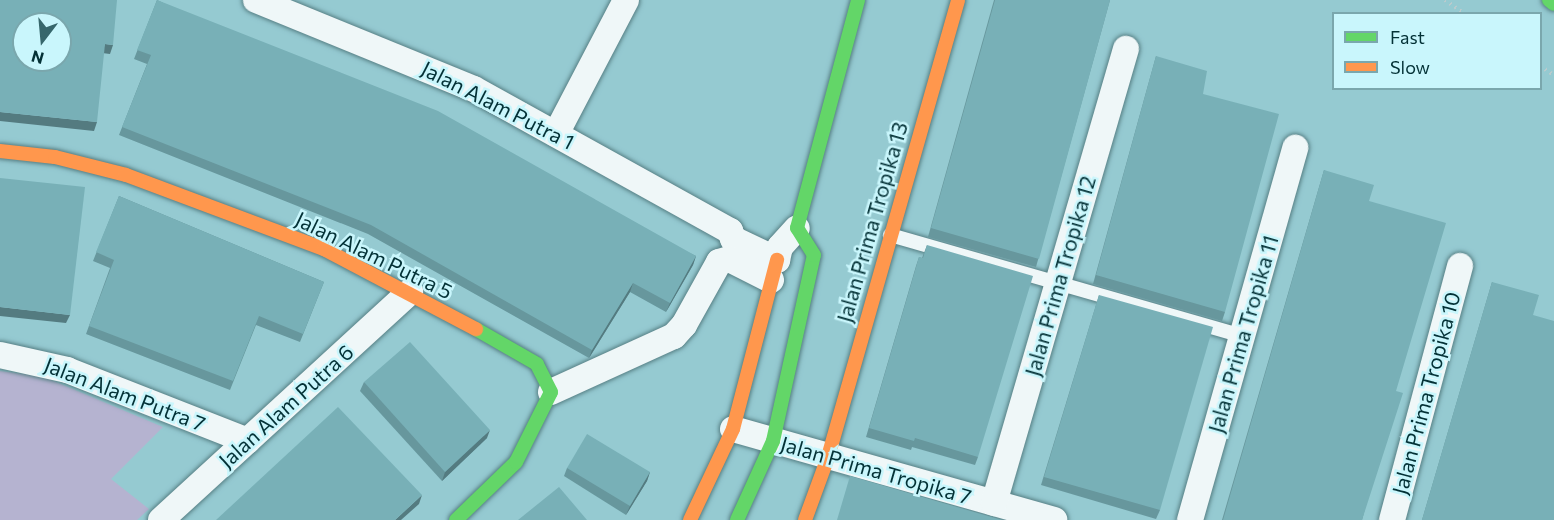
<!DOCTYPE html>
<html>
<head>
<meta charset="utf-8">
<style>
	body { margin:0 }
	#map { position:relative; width:1554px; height:520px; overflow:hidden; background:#95cad1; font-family:Commissioner,sans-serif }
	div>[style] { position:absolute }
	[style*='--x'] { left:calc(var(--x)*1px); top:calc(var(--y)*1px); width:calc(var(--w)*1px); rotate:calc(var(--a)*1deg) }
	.green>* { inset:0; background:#b5b3d0 }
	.path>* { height:4px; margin-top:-2px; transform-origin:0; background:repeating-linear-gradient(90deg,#bacbcd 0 1.5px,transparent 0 6px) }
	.roads { filter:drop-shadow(0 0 2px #567f84) drop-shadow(0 0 2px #567f84) }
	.lane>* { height:14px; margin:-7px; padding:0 7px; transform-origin:7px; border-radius:7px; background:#eff7f8 }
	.street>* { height:26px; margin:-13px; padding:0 13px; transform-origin:13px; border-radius:13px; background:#eff7f8 }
	.fast>* { height:14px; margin:-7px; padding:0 7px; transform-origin:7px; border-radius:7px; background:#63d668 }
	.slow>* { height:14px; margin:-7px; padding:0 7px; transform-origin:7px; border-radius:7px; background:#ff974d }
	.wall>* { inset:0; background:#67979d }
	.shaded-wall>* { inset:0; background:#547b80 }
	.building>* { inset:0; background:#78b0b7 }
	span { translate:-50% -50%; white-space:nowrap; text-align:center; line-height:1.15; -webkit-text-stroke:5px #c9f6fc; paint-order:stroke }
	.street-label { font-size:21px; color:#033136 }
	.legend { position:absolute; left:1332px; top:12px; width:210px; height:78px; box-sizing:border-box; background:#c9f6fc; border:2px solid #7aa7ad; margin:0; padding:8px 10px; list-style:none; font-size:18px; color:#033136 }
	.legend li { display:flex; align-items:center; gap:12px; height:30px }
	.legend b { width:30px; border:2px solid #7aa7ad }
	.north { position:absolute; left:12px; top:12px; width:60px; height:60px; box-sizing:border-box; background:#c9f6fc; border:2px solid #7aa7ad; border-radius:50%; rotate:196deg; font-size:16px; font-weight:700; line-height:24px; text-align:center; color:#033136 }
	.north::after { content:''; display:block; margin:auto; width:21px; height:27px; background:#36676c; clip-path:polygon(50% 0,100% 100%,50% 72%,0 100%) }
</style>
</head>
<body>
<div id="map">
	<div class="green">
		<i style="clip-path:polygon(0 371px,42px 376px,163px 427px,111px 479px,149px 509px,137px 520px,0 520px)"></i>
	</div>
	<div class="path">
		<i style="--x:1445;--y:0;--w:24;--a:35"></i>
		<i style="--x:1540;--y:66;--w:17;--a:33"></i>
	</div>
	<div class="roads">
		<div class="lane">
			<i style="--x:890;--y:235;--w:366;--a:16"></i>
		</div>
		<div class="street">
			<i style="--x:256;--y:0;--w:235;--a:22.2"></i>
			<i style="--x:474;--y:89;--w:293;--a:29"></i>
			<i style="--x:556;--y:134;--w:151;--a:-62.4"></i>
			<i style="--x:730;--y:231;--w:9;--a:69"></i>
			<i style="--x:733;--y:239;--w:49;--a:25.5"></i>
			<i style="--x:777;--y:260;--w:13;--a:-77"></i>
			<i style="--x:780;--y:247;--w:25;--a:-48"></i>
			<i style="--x:0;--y:355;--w:69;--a:12.6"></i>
			<i style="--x:67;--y:370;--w:194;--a:21.4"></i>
			<i style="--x:551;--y:392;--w:135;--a:-24.5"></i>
			<i style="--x:674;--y:336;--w:15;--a:-48"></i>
			<i style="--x:684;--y:325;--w:72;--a:-60.9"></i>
			<i style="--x:719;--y:262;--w:10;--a:-17"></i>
			<i style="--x:729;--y:259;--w:47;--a:26.6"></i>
			<i style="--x:733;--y:429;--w:334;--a:15.8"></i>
			<i style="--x:994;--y:503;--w:473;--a:-73.8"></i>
			<i style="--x:161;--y:520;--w:338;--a:-42.5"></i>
			<i style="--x:1190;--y:520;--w:387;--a:-74.2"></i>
			<i style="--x:1392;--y:520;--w:263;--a:-75"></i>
		</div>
		<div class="fast">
			<i style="--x:1549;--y:0;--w:6;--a:39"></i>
			<i style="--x:456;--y:520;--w:83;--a:-44"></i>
			<i style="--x:516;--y:462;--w:78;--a:-63.4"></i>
			<i style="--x:551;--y:392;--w:31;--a:-117"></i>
			<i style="--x:537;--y:364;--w:70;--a:-150.2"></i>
			<i style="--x:737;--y:520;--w:87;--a:-65.5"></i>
			<i style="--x:773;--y:441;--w:190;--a:-77.6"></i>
			<i style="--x:814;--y:255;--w:32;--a:-122"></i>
			<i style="--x:797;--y:228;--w:236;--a:-75"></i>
		</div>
		<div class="slow">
			<i style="--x:0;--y:151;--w:55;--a:6.2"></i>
			<i style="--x:55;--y:157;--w:73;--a:14.2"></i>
			<i style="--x:126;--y:175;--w:211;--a:20.5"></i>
			<i style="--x:324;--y:249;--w:172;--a:27.8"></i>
			<i style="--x:690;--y:520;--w:101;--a:-64.7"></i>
			<i style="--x:733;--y:429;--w:175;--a:-75.4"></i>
			<i style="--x:805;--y:520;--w:67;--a:-69.9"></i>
			<i style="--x:828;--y:457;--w:475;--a:-74.1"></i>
		</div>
	</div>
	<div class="wall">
		<i style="clip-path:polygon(157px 0,696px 256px,693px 265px,666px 312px,630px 292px,589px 358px,368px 234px,119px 135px,147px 64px,134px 59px)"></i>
		<i style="clip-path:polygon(994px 0,1110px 0,1036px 267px,928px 237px)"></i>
		<i style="clip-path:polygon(1156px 56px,1203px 94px,1225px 312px,1222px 321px,1093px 284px)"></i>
		<i style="clip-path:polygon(1324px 170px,1369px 201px,1396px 391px,1362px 520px,1222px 520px)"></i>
		<i style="clip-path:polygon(119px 196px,324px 282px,300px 342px,256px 325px,230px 390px,86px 334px,110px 268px,93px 261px)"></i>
		<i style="clip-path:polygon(927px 245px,978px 457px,975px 465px,912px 447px,911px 450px,866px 437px,916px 266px,919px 257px,922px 258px)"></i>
		<i style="clip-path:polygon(1492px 282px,1533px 315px,1554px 520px,1422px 520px)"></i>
		<i style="clip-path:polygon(1099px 295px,1160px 510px,1156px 519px,1041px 485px)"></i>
		<i style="clip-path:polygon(364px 382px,487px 438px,442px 481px,360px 391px)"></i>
		<i style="clip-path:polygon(567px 468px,650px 472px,647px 481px,626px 515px,564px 476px)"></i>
	</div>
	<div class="shaded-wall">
		<i style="clip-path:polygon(105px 44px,113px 45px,110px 54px,102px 53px)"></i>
		<i style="clip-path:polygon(0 112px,97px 122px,94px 131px,0 121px)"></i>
		<i style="clip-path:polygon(696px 256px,693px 265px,666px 312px,670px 303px)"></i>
		<i style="clip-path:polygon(633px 283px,630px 292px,589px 358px,592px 350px)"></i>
		<i style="clip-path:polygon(0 307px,70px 315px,66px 323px,0 316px)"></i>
		<i style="clip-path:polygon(490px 430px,487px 438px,442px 481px,445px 472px)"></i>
		<i style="clip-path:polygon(650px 472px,647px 481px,626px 515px,630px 506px)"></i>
		<i style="clip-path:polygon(422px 495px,419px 504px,401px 520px,395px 520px)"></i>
	</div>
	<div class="building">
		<i style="clip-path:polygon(evenodd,0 0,117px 0,113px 45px,105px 44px,97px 122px,0 112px,0 0,24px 24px,60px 24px,60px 60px,24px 60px,24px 24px)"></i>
		<i style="clip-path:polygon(157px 0,438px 111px,696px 256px,670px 303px,633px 283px,592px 350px,371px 225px,122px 127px,151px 55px,137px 50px)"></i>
		<i style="clip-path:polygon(995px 0,1110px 0,1039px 259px,931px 228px)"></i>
		<i style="clip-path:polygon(1156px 56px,1207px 71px,1203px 94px,1279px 114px,1225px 312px,1096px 275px)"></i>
		<i style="clip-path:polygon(1324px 170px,1374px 185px,1369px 201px,1446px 223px,1396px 391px,1403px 393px,1362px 520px,1223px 520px)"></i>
		<i style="clip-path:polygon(0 178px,85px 187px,70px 315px,0 307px)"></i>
		<i style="clip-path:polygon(119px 196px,324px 282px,303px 334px,259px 316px,233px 381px,89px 326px,114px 260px,96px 252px)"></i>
		<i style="clip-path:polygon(927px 245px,1033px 276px,978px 457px,915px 438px,914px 441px,869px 428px,919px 257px,923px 258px)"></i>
		<i style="clip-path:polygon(1492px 282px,1539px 295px,1533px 315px,1554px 321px,1554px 520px,1422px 520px)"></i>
		<i style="clip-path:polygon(1099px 295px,1213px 327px,1160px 510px,1044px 477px)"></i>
		<i style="clip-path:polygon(410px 342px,490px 430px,445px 472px,364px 382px)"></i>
		<i style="clip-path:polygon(338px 407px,422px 495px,395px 520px,216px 520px)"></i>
		<i style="clip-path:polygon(587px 434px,650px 472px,630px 506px,567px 468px)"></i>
		<i style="clip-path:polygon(850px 476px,1001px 520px,837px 520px)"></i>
		<i style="clip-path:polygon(559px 487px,587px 520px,518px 520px)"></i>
	</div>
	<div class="street-label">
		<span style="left:498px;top:105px;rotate:27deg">Jalan Alam Putra 1</span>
		<span style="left:872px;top:222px;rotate:-74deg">Jalan Prima Tropika 13</span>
		<span style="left:374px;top:255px;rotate:26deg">Jalan Alam Putra 5</span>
		<span style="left:1060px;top:276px;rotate:-74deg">Jalan Prima Tropika 12</span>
		<span style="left:1243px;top:334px;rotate:-74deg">Jalan Prima Tropika 11</span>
		<span style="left:1426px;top:393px;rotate:-75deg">Jalan Prima Tropika 10</span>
		<span style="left:125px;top:394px;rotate:21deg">Jalan Alam Putra 7</span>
		<span style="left:286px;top:406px;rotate:-42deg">Jalan Alam Putra 6</span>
		<span style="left:876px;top:470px;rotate:16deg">Jalan Prima Tropika 7</span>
	</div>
	<ul class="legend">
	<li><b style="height:8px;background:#63d668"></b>Fast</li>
	<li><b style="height:8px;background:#ff974d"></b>Slow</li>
	</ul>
	<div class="north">N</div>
</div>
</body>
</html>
